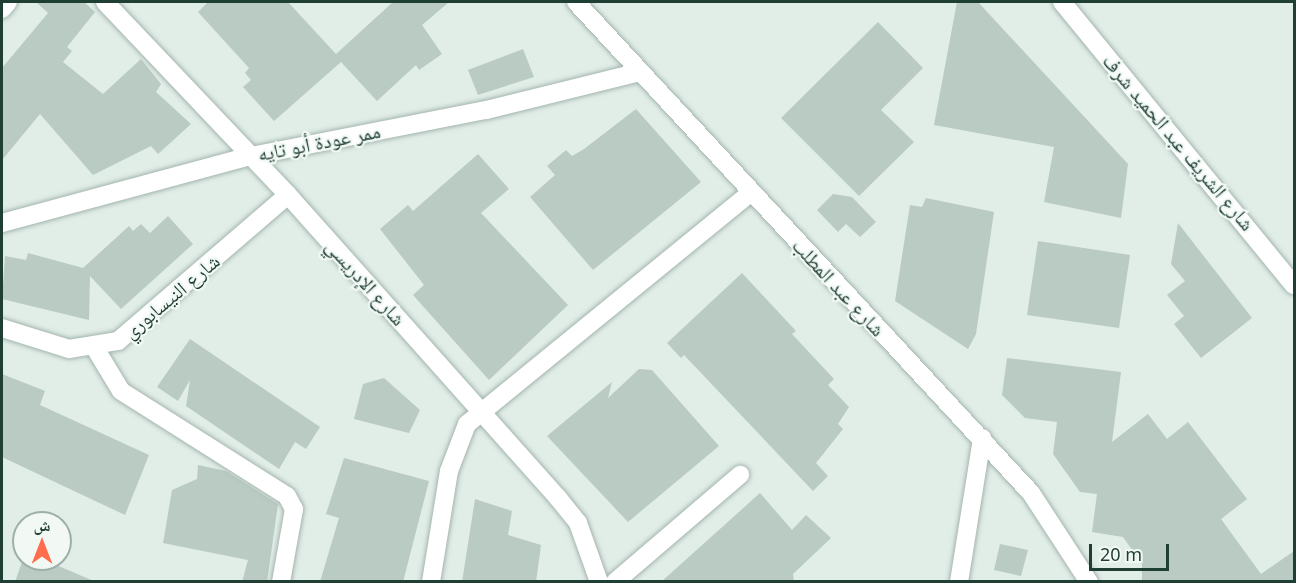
<!DOCTYPE html>
<html>
<head>
<meta charset="utf-8">
<style>
	body { margin:0 }
	#map { position:relative; width:1296px; height:583px; overflow:hidden; background:#e1ede7; font-family:"Noto Sans","Noto Naskh Arabic",sans-serif }
	div>[style] { position:absolute }
	[style*='--x'] { left:calc(var(--x)*1px); top:calc(var(--y)*1px); width:calc(var(--w)*1px); rotate:calc(var(--a)*1deg) }
	.building>* { inset:0; background:#b9cbc2 }
	.roads { filter:drop-shadow(0 0 2px #a3b5ae) drop-shadow(0 0 2px #a3b5ae) }
	.street>* { height:18px; margin:-9px; padding:0 9px; transform-origin:9px; border-radius:9px; background:#fff }
	.secondary>* { height:18px; margin:-9px; padding:0 9px; transform-origin:9px; border-radius:9px; background:#fff }
	span { translate:-50% -50%; white-space:nowrap; text-align:center; line-height:1.15; -webkit-text-stroke:4.5px #f2f9f5; paint-order:stroke }
	.street-label { font-size:20px; color:#1f3f35 }
	.frame { position:absolute; inset:0; border:3px solid #1f3f35; pointer-events:none }
	.north { position:absolute; left:12px; top:511px; width:60px; height:60px; box-sizing:border-box; background:#f2f9f5; border:2px solid #9eafa8; border-radius:50%; rotate:0deg; font-size:16px; font-weight:700; line-height:24px; text-align:center; color:#1f3f35 }
	.north::after { content:''; display:block; margin:auto; width:21px; height:27px; background:#ff6d4d; clip-path:polygon(50% 0,100% 100%,50% 72%,0 100%) }
	.scale { position:absolute; left:1089px; top:544px; width:80px; height:27px; box-sizing:border-box; border:3px solid #1f3f35; border-top:0; padding-left:8px; font-size:18px; line-height:21px; white-space:nowrap; color:#1f3f35; -webkit-text-stroke:4px #f2f9f5; paint-order:stroke }
</style>
</head>
<body>
<div id="map">
	<div class="building">
		<i style="clip-path:polygon(36px 2px,84px 2px,95px 12px,67px 47px,72px 51px,63px 62px,103px 94px,141px 59px,161px 84px,156px 92px,191px 124px,158px 154px,151px 146px,93px 175px,40px 114px,2px 160px,2px 68px,48px 13px)"></i>
		<i style="clip-path:polygon(208px 2px,288px 2px,336px 54px,393px 2px,449px 2px,422px 25px,442px 54px,419px 70px,416px 65px,377px 101px,341px 62px,274px 121px,243px 87px,251px 80px,245px 73px,249px 68px,198px 12px)"></i>
		<i style="clip-path:polygon(957px 2px,978px 2px,1128px 164px,1121px 218px,1044px 202px,1054px 147px,934px 125px)"></i>
		<i style="clip-path:polygon(878px 22px,923px 68px,881px 110px,914px 142px,859px 196px,781px 118px)"></i>
		<i style="clip-path:polygon(523px 49px,534px 77px,478px 95px,468px 70px)"></i>
		<i style="clip-path:polygon(636px 109px,701px 182px,593px 270px,530px 197px,555px 175px,547px 166px,566px 150px,572px 156px,584px 149px)"></i>
		<i style="clip-path:polygon(478px 154px,509px 189px,481px 213px,568px 305px,489px 380px,413px 295px,424px 285px,380px 229px,408px 205px,413px 211px)"></i>
		<i style="clip-path:polygon(833px 194px,852px 197px,876px 222px,860px 237px,846px 224px,838px 232px,817px 210px)"></i>
		<i style="clip-path:polygon(926px 198px,994px 212px,976px 334px,968px 349px,895px 301px,910px 205px,922px 207px)"></i>
		<i style="clip-path:polygon(168px 216px,193px 244px,121px 309px,90px 276px,89px 320px,2px 299px,5px 256px,26px 260px,28px 253px,83px 268px,129px 226px,133px 231px,141px 224px,150px 233px)"></i>
		<i style="clip-path:polygon(1178px 223px,1252px 318px,1201px 358px,1174px 324px,1184px 316px,1167px 295px,1185px 281px,1171px 264px)"></i>
		<i style="clip-path:polygon(1038px 241px,1130px 255px,1119px 328px,1027px 315px)"></i>
		<i style="clip-path:polygon(742px 273px,796px 331px,792px 334px,834px 379px,828px 385px,849px 407px,838px 424px,843px 429px,816px 463px,828px 476px,813px 491px,684px 355px,681px 358px,667px 343px)"></i>
		<i style="clip-path:polygon(190px 339px,320px 427px,306px 449px,295px 442px,279px 469px,186px 406px,190px 380px,178px 401px,157px 387px)"></i>
		<i style="clip-path:polygon(1007px 358px,1121px 372px,1112px 442px,1148px 414px,1167px 439px,1188px 422px,1247px 499px,1221px 519px,1261px 574px,1294px 551px,1294px 582px,1142px 582px,1142px 564px,1123px 537px,1092px 532px,1097px 494px,1080px 492px,1053px 454px,1057px 422px,1025px 418px,1002px 395px)"></i>
		<i style="clip-path:polygon(639px 369px,652px 370px,719px 446px,628px 522px,547px 436px,612px 382px,608px 398px)"></i>
		<i style="clip-path:polygon(2px 374px,45px 391px,40px 405px,149px 455px,125px 515px,2px 457px)"></i>
		<i style="clip-path:polygon(384px 378px,420px 410px,409px 433px,354px 419px,363px 384px)"></i>
		<i style="clip-path:polygon(344px 458px,429px 481px,403px 582px,320px 582px,339px 518px,326px 514px)"></i>
		<i style="clip-path:polygon(198px 465px,226px 471px,278px 504px,267px 582px,242px 582px,248px 560px,163px 543px,172px 490px,197px 479px)"></i>
		<i style="clip-path:polygon(760px 493px,792px 530px,806px 515px,831px 538px,793px 574px,794px 582px,661px 582px)"></i>
		<i style="clip-path:polygon(475px 499px,512px 511px,508px 535px,541px 545px,536px 582px,462px 582px)"></i>
		<i style="clip-path:polygon(1000px 544px,1028px 550px,1021px 576px,994px 570px)"></i>
		<i style="clip-path:polygon(23px 559px,42px 559px,96px 582px,15px 582px)"></i>
	</div>
	<div class="roads">
		<div class="street">
			<i style="--x:105;--y:2;--w:266;--a:46.5"></i>
			<i style="--x:288;--y:195;--w:406;--a:48.3"></i>
			<i style="--x:558;--y:498;--w:32;--a:51"></i>
			<i style="--x:578;--y:523;--w:63;--a:70.4"></i>
			<i style="--x:576;--y:2;--w:669;--a:47.18"></i>
			<i style="--x:1031;--y:493;--w:106;--a:56.9"></i>
			<i style="--x:2;--y:9;--w:9;--a:-49"></i>
			<i style="--x:2;--y:223;--w:258;--a:-15.1"></i>
			<i style="--x:251;--y:156;--w:239;--a:-11.1"></i>
			<i style="--x:486;--y:110;--w:159;--a:-13.9"></i>
			<i style="--x:2;--y:328;--w:70;--a:17.4"></i>
			<i style="--x:69;--y:349;--w:50;--a:-9.3"></i>
			<i style="--x:118;--y:341;--w:224;--a:-40.7"></i>
			<i style="--x:95;--y:348;--w:50;--a:58.8"></i>
			<i style="--x:121;--y:391;--w:196;--a:32.3"></i>
			<i style="--x:287;--y:496;--w:15;--a:62"></i>
			<i style="--x:294;--y:509;--w:74;--a:100.1"></i>
			<i style="--x:431;--y:582;--w:112;--a:-80.8"></i>
			<i style="--x:449;--y:471;--w:50;--a:-69"></i>
			<i style="--x:467;--y:424;--w:365;--a:-39.2"></i>
			<i style="--x:615;--y:582;--w:165;--a:-40.6"></i>
			<i style="--x:959;--y:582;--w:146;--a:-80.9"></i>
		</div>
		<div class="secondary">
			<i style="--x:1062;--y:2;--w:366;--a:50.7"></i>
		</div>
	</div>
	<div class="street-label">
		<span style="left:319px;top:142px;rotate:-11deg">ممر عودة أبو تايه</span>
		<span style="left:1179px;top:142px;rotate:50deg">شارع الشريف عبد الحميد شرف</span>
		<span style="left:366px;top:282px;rotate:48deg">شارع الإدريسي</span>
		<span style="left:839px;top:287px;rotate:47deg">شارع عبد المطلب</span>
		<span style="left:171px;top:296px;rotate:-40deg">شارع النيسابوري</span>
	</div>
	<div class="frame"></div>
	<div class="north">ش</div>
	<div class="scale">20 m</div>
</div>
</body>
</html>
